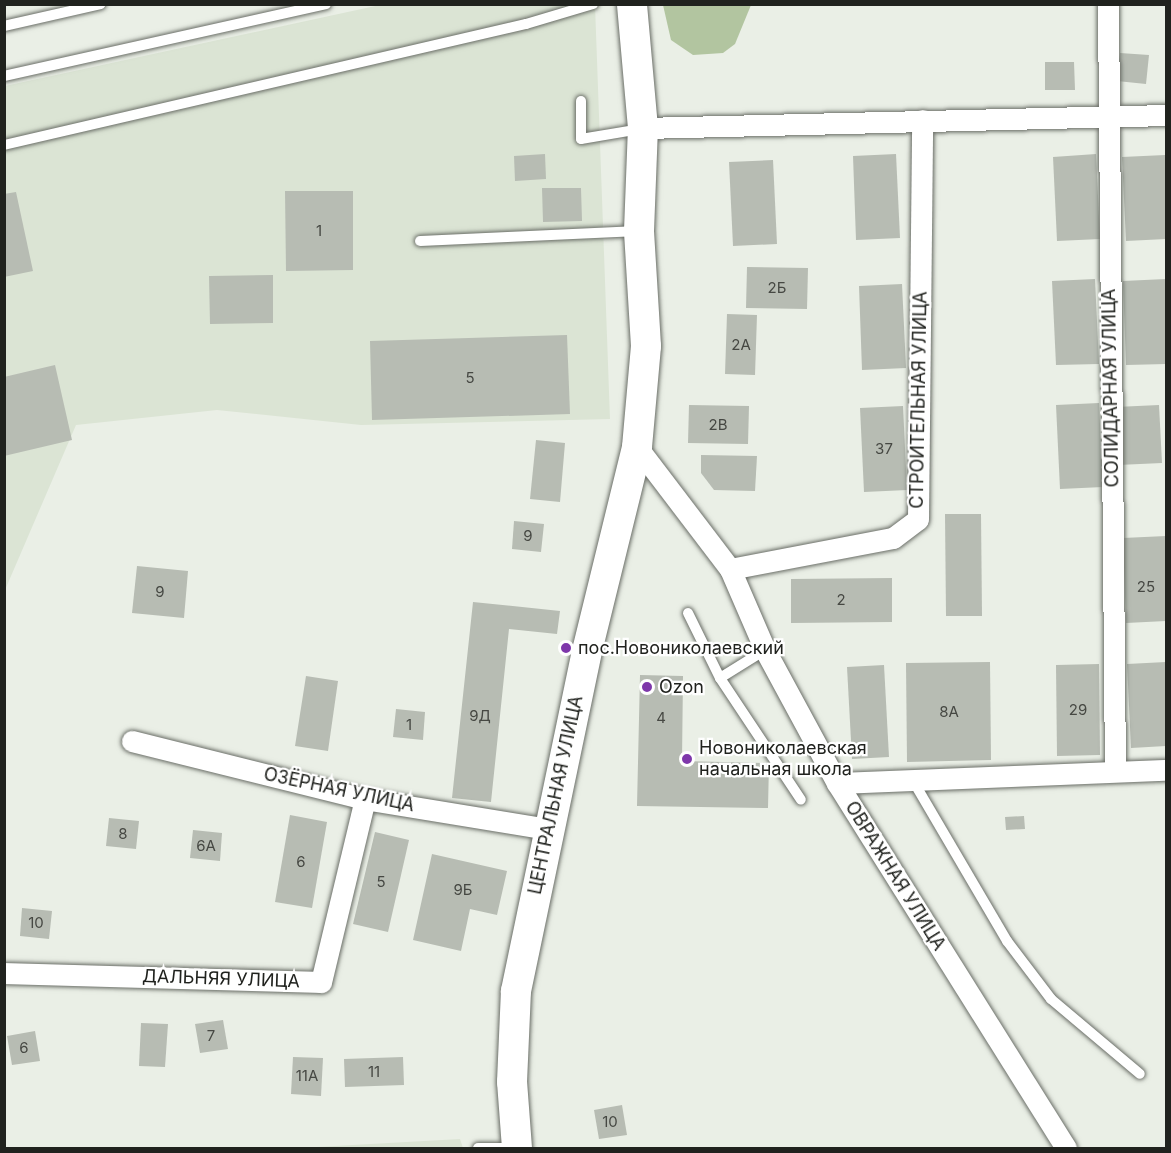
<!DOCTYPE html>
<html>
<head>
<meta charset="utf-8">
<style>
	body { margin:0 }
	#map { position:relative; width:1171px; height:1153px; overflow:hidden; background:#eaefe6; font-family:Inter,sans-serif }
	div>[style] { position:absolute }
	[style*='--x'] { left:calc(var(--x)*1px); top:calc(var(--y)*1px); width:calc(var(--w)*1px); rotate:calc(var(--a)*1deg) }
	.built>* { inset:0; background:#dbe4d4 }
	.green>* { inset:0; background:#b2c5a0 }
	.building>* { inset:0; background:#b7bcb3 }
	.roads { filter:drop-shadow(0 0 2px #6a6e67) drop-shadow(0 0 2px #6a6e67) }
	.lane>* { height:10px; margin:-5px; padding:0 5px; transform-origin:5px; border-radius:5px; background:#fff }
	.street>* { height:21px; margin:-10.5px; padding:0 10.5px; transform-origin:10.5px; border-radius:10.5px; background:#fff }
	.secondary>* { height:30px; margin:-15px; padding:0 15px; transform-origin:15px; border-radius:15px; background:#fff }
	.dots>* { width:16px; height:16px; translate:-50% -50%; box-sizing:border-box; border:3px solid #fff; border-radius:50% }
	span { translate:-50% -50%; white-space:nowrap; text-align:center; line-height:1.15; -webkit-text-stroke:4.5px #fff; paint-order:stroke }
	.number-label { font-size:15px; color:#464843 }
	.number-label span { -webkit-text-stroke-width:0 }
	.street-label { font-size:18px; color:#20221e }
	.poi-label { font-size:18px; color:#20221e }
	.left { translate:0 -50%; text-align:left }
	.frame { position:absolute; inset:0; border:6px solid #20221e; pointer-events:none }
</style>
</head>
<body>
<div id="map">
	<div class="built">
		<i style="clip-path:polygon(380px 5px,595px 5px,610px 419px,361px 425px,217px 410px,76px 425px,5px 590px,5px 86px)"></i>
		<i style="clip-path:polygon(460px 1139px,463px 1148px,299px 1148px)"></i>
	</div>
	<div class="green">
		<i style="clip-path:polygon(663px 5px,663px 4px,751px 5px,735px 44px,723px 53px,693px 55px,671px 40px)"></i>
	</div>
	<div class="building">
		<i style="clip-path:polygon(1120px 53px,1149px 55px,1146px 84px,1117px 81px)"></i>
		<i style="clip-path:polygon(1045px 62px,1074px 62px,1075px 90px,1045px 90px)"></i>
		<i style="clip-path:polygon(545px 154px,546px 179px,515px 181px,514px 156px)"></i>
		<i style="clip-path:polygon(896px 154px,900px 238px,856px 240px,853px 156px)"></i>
		<i style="clip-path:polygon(1096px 154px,1100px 239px,1057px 241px,1053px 157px)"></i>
		<i style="clip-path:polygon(1165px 155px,1166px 239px,1126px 241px,1122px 157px)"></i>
		<i style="clip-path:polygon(773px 160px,777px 244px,733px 246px,729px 162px)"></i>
		<i style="clip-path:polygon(542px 188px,581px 188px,582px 221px,543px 222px)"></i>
		<i style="clip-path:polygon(285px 191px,353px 191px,353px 270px,286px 271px)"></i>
		<i style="clip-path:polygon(16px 192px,33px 271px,4px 277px,4px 194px)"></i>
		<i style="clip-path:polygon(747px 267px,808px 268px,807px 309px,746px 308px)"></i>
		<i style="clip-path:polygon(273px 275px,273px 323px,210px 324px,209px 276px)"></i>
		<i style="clip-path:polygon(1095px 279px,1099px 364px,1056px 365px,1052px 281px)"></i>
		<i style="clip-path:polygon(1166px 279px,1166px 364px,1126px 365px,1123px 281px)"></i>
		<i style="clip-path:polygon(902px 284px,906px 368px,862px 370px,859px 286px)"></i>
		<i style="clip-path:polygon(727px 314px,757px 315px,755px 375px,725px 374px)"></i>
		<i style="clip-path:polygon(567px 335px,570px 414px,372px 420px,370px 341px)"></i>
		<i style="clip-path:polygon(55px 365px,72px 440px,4px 456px,4px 377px)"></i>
		<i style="clip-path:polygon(1099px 403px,1103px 487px,1060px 489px,1056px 405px)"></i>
		<i style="clip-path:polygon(689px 405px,749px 406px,748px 444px,688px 443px)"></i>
		<i style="clip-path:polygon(1159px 405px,1162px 463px,1118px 465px,1116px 407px)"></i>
		<i style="clip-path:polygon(903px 406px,907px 490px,864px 492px,860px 408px)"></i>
		<i style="clip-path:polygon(536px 440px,565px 443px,560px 502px,530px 499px)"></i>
		<i style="clip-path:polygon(701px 455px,757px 456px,755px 491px,714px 490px,701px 473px)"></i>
		<i style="clip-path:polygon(945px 514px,981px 514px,982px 616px,946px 616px)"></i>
		<i style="clip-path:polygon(514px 521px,544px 524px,541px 552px,512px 549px)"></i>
		<i style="clip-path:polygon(1166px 536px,1166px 621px,1126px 623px,1123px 538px)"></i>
		<i style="clip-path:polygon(137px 566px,188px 571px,184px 618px,132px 613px)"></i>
		<i style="clip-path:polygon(892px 578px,892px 622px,791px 623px,791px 579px)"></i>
		<i style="clip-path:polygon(473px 602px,560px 611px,557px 634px,509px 629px,491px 802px,452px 798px)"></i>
		<i style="clip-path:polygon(990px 662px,991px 760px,907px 762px,906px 663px)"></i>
		<i style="clip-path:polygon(1166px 662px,1166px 746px,1131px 748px,1127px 664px)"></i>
		<i style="clip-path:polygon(1099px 664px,1100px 755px,1057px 756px,1056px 665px)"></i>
		<i style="clip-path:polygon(884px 665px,889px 757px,852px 759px,847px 667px)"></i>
		<i style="clip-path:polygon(640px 675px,683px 676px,682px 761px,769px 763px,768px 808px,637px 806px)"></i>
		<i style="clip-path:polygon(306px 676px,338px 681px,328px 751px,295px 746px)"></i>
		<i style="clip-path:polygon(396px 709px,425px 712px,423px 740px,393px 737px)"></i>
		<i style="clip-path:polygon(290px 815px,327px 822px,312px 908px,275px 902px)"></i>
		<i style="clip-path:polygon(1024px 816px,1025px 829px,1006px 830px,1005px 817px)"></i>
		<i style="clip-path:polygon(109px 818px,139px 821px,136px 849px,106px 846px)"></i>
		<i style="clip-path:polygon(193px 830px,222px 833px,220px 861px,190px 858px)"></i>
		<i style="clip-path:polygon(375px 832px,409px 840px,388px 932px,353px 924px)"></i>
		<i style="clip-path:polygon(432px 854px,507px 871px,497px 915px,470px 909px,461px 951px,413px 940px)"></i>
		<i style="clip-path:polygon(22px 908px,52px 911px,49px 939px,20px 936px)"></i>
		<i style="clip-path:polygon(223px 1020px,228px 1049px,200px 1053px,195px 1024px)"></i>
		<i style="clip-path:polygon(141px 1023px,168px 1024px,165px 1067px,139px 1066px)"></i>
		<i style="clip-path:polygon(35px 1031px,40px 1061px,12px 1065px,7px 1036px)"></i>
		<i style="clip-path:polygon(293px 1057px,323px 1058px,321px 1096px,291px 1094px)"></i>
		<i style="clip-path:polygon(403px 1057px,404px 1085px,345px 1087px,344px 1059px)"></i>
		<i style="clip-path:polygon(622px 1105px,627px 1135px,599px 1139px,594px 1110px)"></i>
	</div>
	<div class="roads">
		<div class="lane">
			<i style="--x:4;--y:26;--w:99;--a:-12.8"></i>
			<i style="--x:4;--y:76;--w:330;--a:-12.6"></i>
			<i style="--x:581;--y:101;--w:38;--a:90"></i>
			<i style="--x:581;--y:139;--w:61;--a:-9.5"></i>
			<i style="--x:4;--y:145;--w:536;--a:-13.05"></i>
			<i style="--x:526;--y:24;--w:70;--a:-16.6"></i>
			<i style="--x:420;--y:241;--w:219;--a:-2.6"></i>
			<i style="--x:688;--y:613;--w:72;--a:63.8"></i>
			<i style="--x:720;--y:678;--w:146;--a:56.4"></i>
			<i style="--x:720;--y:678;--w:53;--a:-31.9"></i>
			<i style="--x:912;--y:779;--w:188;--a:59.6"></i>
			<i style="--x:1007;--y:941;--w:73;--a:52.8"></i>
			<i style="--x:1051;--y:999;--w:116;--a:40.1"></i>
			<i style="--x:478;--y:1148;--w:39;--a:0"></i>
		</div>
		<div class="street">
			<i style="--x:1108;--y:4;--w:767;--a:89.48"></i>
			<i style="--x:643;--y:128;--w:523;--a:-1.42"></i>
			<i style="--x:637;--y:447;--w:153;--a:52.7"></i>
			<i style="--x:730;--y:569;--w:88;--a:66.6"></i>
			<i style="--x:765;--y:650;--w:151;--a:61.6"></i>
			<i style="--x:837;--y:783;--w:431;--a:57.9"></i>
			<i style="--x:730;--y:569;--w:166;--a:-10.8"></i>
			<i style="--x:893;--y:538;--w:31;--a:-37"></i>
			<i style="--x:918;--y:519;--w:399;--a:-89.4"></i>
			<i style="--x:132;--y:741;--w:240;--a:14"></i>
			<i style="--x:365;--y:799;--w:185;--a:9.3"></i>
			<i style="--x:837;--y:783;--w:329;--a:-2.3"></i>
			<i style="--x:4;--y:973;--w:317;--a:1.6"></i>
			<i style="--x:321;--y:982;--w:188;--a:-76.5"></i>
		</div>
		<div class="secondary">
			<i style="--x:517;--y:1148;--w:66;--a:-94.3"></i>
			<i style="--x:512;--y:1082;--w:91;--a:-87.5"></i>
			<i style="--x:516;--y:991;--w:347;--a:-78.2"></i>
			<i style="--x:587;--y:651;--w:210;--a:-76.2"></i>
			<i style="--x:637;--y:447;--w:101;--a:-84.9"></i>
			<i style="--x:646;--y:346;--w:115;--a:-93.5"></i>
			<i style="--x:639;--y:231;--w:103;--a:-87.8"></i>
			<i style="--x:643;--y:128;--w:124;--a:-95.1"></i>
		</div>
	</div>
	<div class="dots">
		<i style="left:566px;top:648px;background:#7e37aa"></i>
		<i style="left:647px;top:687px;background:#7e37aa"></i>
		<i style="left:687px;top:759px;background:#7e37aa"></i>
	</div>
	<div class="number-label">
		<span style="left:319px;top:231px">1</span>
		<span style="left:777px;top:288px">2Б</span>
		<span style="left:741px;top:345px">2А</span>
		<span style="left:470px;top:378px">5</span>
		<span style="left:718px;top:425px">2В</span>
		<span style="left:884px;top:449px">37</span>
		<span style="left:528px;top:536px">9</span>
		<span style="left:1146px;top:587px">25</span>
		<span style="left:160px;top:592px">9</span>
		<span style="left:841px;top:600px">2</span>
		<span style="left:1078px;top:710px">29</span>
		<span style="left:949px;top:712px">8А</span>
		<span style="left:480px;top:716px">9Д</span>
		<span style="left:661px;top:718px">4</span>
		<span style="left:409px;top:725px">1</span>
		<span style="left:123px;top:834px">8</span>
		<span style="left:206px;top:846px">6А</span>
		<span style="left:301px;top:862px">6</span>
		<span style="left:381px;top:882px">5</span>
		<span style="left:463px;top:890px">9Б</span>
		<span style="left:36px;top:923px">10</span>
		<span style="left:211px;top:1036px">7</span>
		<span style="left:24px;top:1048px">6</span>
		<span style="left:374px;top:1072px">11</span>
		<span style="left:307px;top:1076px">11А</span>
		<span style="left:610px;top:1122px">10</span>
	</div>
	<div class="street-label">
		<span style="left:1111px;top:388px;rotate:-91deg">СОЛИДАРНАЯ УЛИЦА</span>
		<span style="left:919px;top:400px;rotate:-89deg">СТРОИТЕЛЬНАЯ УЛИЦА</span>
		<span style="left:339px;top:790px;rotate:12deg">ОЗЁРНАЯ УЛИЦА</span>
		<span style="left:556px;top:795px;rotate:-78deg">ЦЕНТРАЛЬНАЯ УЛИЦА</span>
		<span style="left:895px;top:876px;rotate:58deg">ОВРАЖНАЯ УЛИЦА</span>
		<span style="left:221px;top:979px;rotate:2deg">ДАЛЬНЯЯ УЛИЦА</span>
	</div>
	<div class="poi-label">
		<span class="left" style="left:578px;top:648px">пос.Новониколаевский</span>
		<span class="left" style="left:659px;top:687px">Ozon</span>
		<span class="left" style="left:699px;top:759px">Новониколаевская<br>начальная школа</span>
	</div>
	<div class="frame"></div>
</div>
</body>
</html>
